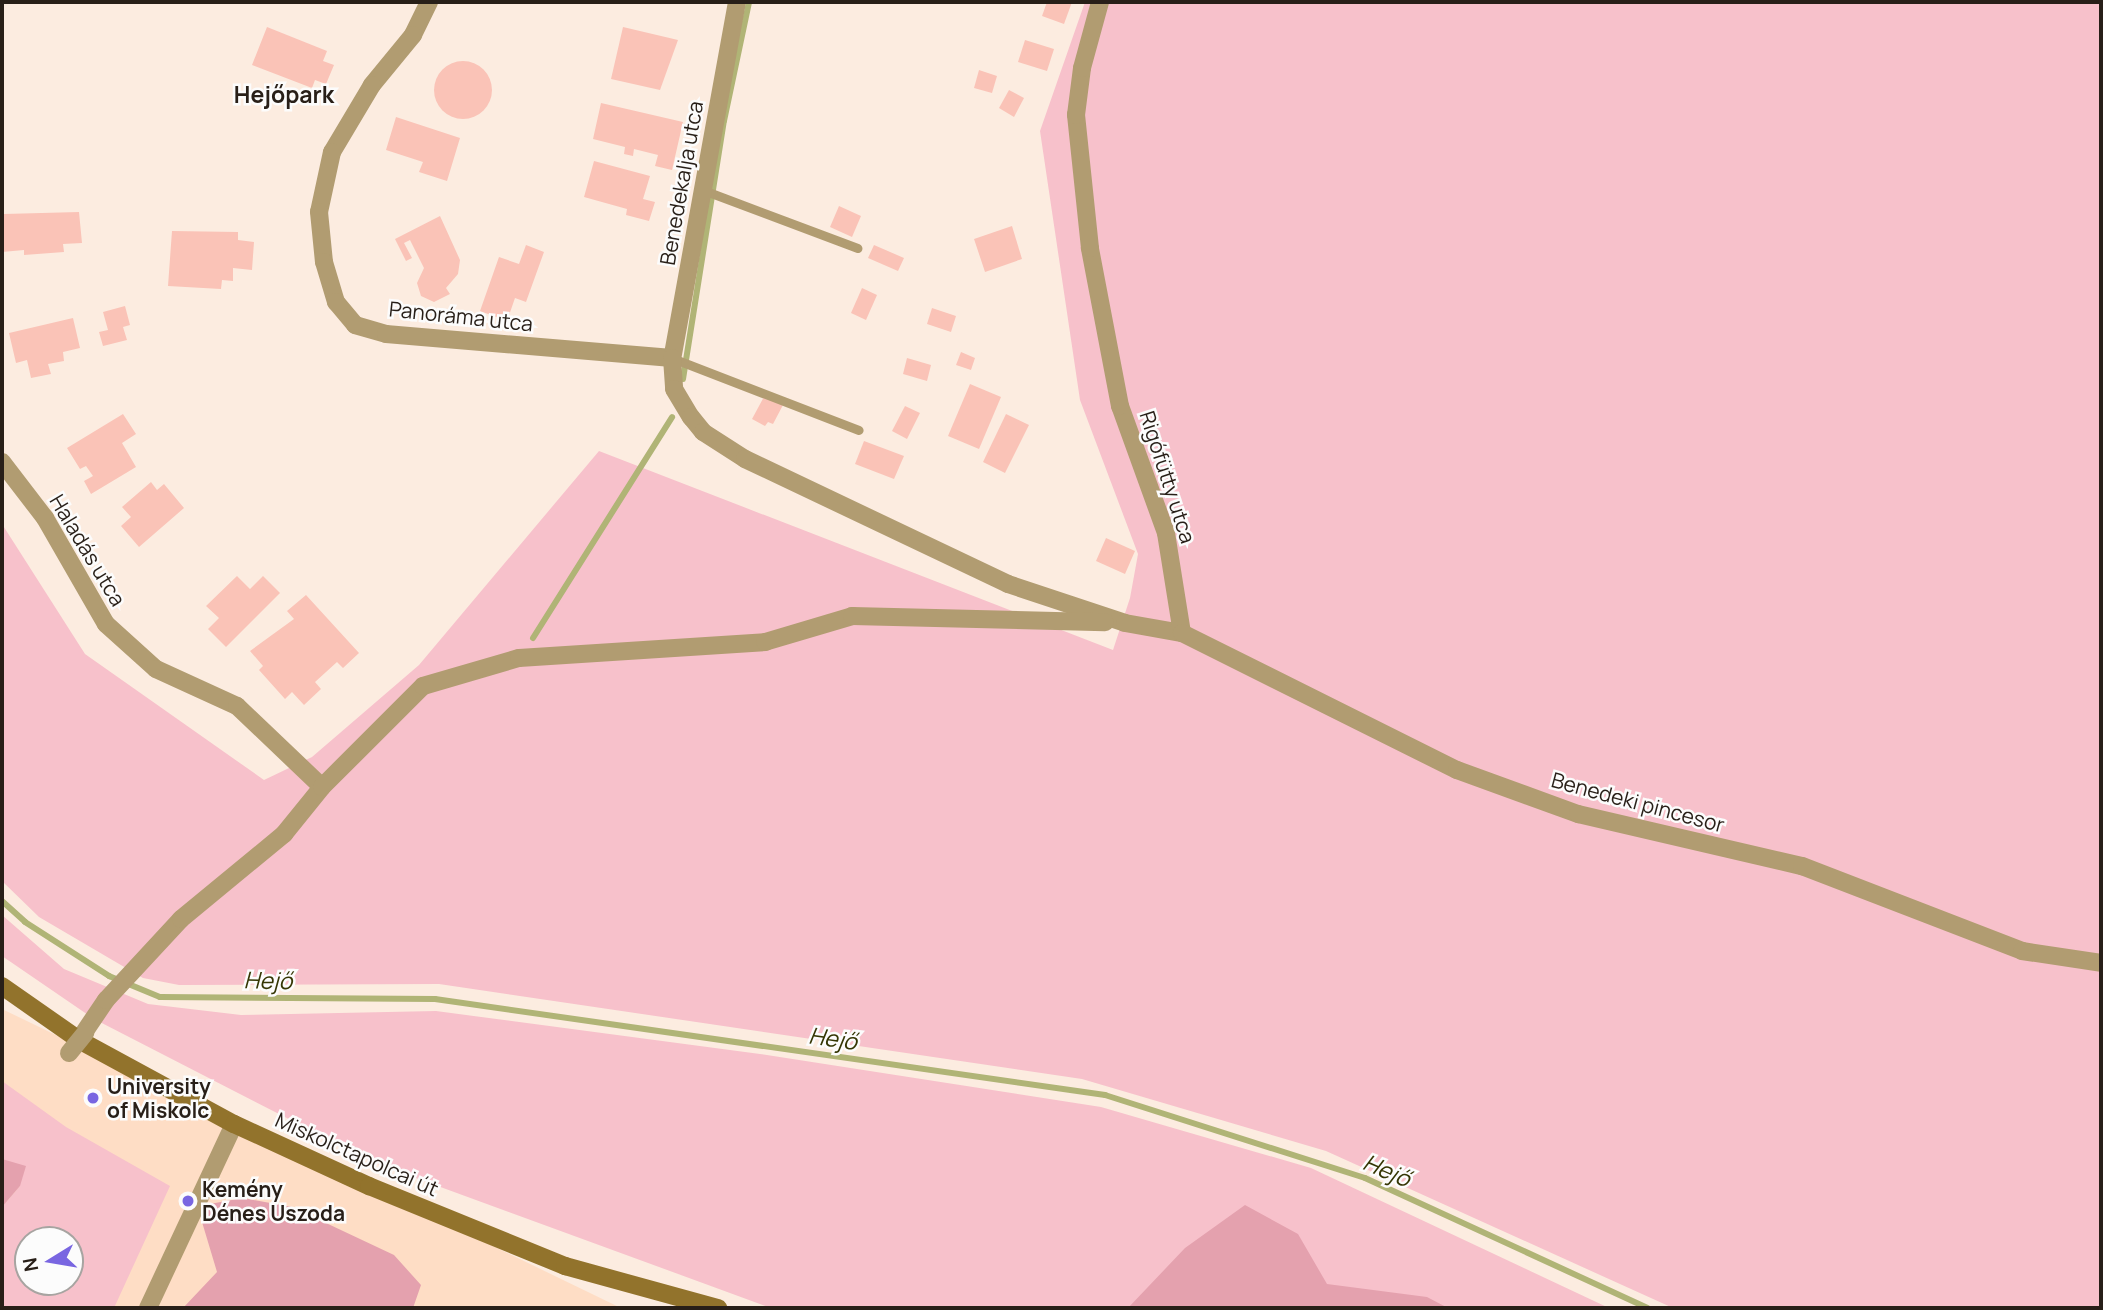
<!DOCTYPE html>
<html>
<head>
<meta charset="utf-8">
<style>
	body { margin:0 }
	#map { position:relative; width:2103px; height:1310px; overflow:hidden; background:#fcece0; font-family:Manrope,sans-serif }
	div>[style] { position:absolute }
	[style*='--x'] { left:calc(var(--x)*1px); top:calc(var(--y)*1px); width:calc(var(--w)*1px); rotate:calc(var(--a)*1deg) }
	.built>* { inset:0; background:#feddc5 }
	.green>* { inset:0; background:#f7c1cb }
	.forest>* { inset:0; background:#e4a1ae }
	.stream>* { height:6px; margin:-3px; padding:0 3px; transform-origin:3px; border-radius:3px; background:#b0b476 }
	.building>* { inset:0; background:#fac3b7 }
	.round { border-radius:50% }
	.lane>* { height:9px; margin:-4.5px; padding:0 4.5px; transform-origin:4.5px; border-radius:4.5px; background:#b19c71 }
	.street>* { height:18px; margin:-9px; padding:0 9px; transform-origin:9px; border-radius:9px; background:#b19c71 }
	.secondary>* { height:18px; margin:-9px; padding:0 9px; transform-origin:9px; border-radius:9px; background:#92732c }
	.street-bridge>* { height:18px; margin:-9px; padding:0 9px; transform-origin:9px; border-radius:9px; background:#b19c71 }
	.dots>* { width:19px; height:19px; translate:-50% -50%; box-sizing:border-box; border:4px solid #fcfcfc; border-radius:50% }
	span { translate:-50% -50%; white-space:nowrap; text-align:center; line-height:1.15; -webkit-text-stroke:5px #fcfcfc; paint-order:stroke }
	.street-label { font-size:21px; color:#281f18 }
	.poi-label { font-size:21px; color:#281f18; font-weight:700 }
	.left { translate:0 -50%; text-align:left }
	.neighbourhood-label { font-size:23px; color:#281f18; font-weight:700 }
	.water-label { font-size:23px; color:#353604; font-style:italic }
	.frame { position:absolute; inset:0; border:4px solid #281f18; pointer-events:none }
	.north { position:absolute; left:14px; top:1226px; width:70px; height:70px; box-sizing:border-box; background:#fcfcfc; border:2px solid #a7a4a1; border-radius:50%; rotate:259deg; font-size:19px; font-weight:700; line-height:28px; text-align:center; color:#281f18 }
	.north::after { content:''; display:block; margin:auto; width:24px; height:32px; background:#7966e1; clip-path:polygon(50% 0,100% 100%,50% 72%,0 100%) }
</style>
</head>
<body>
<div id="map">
	<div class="built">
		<i style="clip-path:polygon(evenodd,2px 1009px,369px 1186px,621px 1308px,2px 1308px,2px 1009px,28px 1240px,70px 1240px,70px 1282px,28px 1282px,28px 1240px)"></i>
	</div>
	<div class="green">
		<i style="clip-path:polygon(1085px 2px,2101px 2px,2101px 1308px,1673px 1308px,1326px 1151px,1082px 1079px,439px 984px,179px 985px,143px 978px,39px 917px,2px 881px,2px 524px,85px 654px,264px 780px,312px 757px,419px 665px,599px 451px,1113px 650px,1130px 598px,1138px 554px,1080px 400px,1040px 131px)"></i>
		<i style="clip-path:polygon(2px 915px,64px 969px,148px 1004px,241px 1015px,436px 1011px,760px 1054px,1101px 1107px,1311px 1168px,1609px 1308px,771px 1308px,375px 1163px,236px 1092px,94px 1019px,2px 956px)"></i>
		<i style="clip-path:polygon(evenodd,2px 1081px,66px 1127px,170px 1186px,114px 1308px,2px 1308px,2px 1207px,20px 1186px,2px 1160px,2px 1081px,28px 1240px,70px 1240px,70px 1282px,28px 1282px,28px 1240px)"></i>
	</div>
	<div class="forest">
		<i style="clip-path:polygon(2px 1159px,26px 1166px,20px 1186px,2px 1207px)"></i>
		<i style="clip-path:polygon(243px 1198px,292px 1207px,394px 1255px,421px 1285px,413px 1308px,183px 1308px,217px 1272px,202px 1222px,204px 1205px)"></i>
		<i style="clip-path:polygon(1245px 1205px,1298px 1234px,1327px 1284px,1427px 1297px,1448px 1308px,1128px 1308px,1185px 1248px)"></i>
	</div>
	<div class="stream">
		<i style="--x:683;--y:379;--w:261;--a:-81"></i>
		<i style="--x:724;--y:121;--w:122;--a:-78.1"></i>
		<i style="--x:533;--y:638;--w:261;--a:-57.8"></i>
		<i style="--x:2;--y:901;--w:31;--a:42"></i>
		<i style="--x:25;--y:922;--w:100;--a:32.7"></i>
		<i style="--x:109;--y:976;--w:55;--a:22.4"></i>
		<i style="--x:160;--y:997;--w:275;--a:0.4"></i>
		<i style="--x:435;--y:999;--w:677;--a:8.15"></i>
		<i style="--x:1105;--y:1095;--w:273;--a:17.7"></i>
		<i style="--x:1365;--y:1178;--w:311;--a:24.7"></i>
	</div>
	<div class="building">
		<i style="clip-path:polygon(1047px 2px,1072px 2px,1064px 24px,1042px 16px)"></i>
		<i style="clip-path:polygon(267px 27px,327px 51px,323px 61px,334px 65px,326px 84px,315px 80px,312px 88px,252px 65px)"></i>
		<i style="clip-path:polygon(623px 27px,678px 40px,660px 90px,611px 79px)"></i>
		<i style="clip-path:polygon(1025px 40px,1054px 49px,1047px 71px,1018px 62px)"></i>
		<i class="round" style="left:434px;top:61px;width:58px;height:58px"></i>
		<i style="clip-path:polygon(979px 70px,997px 76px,992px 93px,974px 88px)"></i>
		<i style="clip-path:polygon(1009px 90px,1024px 98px,1014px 117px,999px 108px)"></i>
		<i style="clip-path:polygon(601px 103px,683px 122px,672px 170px,655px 166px,658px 155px,634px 149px,633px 156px,624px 154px,625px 147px,593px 139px)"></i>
		<i style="clip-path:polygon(396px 117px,460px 138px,447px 181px,419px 172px,423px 162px,386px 150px)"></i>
		<i style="clip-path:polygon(594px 161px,650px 176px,643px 199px,655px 202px,649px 221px,626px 215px,627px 209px,584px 197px)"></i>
		<i style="clip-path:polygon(839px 206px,861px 216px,852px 237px,830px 227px)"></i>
		<i style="clip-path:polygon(79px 212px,82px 243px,63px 244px,64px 252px,24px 255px,24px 250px,2px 252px,4px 214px)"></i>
		<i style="clip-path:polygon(440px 216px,460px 260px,458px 274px,446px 288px,450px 294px,434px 302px,421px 296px,417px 283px,424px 268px,410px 240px,404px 243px,412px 258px,406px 261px,395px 239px)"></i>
		<i style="clip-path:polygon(1012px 226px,1022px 259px,985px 272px,974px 239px)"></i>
		<i style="clip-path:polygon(172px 231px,238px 232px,238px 240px,254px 242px,252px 270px,233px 268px,233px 281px,222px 280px,221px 289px,168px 286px)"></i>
		<i style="clip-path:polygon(526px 245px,544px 252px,526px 302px,515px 298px,507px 321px,480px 311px,499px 257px,519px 264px)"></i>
		<i style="clip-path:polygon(874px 245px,904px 258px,898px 271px,868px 258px)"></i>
		<i style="clip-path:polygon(862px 288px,877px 295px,866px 320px,851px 313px)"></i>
		<i style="clip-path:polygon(125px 306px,130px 325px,123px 327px,127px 340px,103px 346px,99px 332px,108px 330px,103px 312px)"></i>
		<i style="clip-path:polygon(932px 308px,956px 316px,951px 332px,927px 324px)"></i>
		<i style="clip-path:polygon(73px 318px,80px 348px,63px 352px,64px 361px,48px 364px,51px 374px,31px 378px,27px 360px,16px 363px,9px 333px)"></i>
		<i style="clip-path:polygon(961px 352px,975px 358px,971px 370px,956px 365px)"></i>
		<i style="clip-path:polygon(907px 358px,931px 365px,927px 381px,903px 374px)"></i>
		<i style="clip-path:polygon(970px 384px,1001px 397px,979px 449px,948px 436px)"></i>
		<i style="clip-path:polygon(765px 395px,783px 405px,773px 424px,768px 422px,765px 426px,752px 419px)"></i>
		<i style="clip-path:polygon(905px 406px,920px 413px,907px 439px,892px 431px)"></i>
		<i style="clip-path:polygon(123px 414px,136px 434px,122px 443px,136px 467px,91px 494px,84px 481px,93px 476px,86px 466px,80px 469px,67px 448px)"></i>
		<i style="clip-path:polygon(1006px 414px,1029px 425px,1005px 473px,983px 462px)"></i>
		<i style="clip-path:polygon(864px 441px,904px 456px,894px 479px,855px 464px)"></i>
		<i style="clip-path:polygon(151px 482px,157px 490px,164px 484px,184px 508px,139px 547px,121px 526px,131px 517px,122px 507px)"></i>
		<i style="clip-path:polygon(1106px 538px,1135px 551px,1125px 574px,1096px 561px)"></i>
		<i style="clip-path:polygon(237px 576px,250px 589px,263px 576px,280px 593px,226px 647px,208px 629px,219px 618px,206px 606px)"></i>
		<i style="clip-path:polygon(306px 595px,359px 653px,343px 668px,337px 662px,315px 682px,321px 689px,304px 705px,292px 692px,285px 699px,259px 670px,263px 666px,250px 651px,294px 619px,287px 611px)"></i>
	</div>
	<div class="lane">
		<i style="--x:703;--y:190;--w:165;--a:20.6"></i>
		<i style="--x:672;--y:358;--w:200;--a:21.1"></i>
	</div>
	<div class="street">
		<i style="--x:429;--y:2;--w:37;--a:116"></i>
		<i style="--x:413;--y:35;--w:65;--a:129.4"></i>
		<i style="--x:372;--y:85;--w:78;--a:120.8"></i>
		<i style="--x:332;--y:152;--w:61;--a:102.2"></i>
		<i style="--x:319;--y:212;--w:50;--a:84.3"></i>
		<i style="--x:324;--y:262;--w:42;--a:73.3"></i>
		<i style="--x:336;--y:302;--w:30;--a:50"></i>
		<i style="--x:355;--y:325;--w:32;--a:16"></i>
		<i style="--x:386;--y:334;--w:287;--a:4.8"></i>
		<i style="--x:737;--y:2;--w:362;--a:100.3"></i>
		<i style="--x:672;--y:358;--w:31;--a:86"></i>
		<i style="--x:674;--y:389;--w:33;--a:59"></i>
		<i style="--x:691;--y:417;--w:19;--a:51"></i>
		<i style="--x:703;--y:432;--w:50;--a:32.7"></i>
		<i style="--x:745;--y:459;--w:291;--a:25.4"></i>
		<i style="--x:1008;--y:584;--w:123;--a:18.4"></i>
		<i style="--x:1125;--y:623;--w:58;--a:10"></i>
		<i style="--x:1182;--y:633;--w:101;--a:-99.1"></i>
		<i style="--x:1166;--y:533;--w:135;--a:-109.9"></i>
		<i style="--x:1120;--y:406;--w:161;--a:-100.8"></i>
		<i style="--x:1090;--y:248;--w:134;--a:-96"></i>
		<i style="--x:1076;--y:115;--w:47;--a:-82.7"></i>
		<i style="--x:1082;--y:68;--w:68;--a:-74.7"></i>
		<i style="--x:2;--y:462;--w:71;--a:52.5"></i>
		<i style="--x:45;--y:518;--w:122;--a:60.1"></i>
		<i style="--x:106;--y:624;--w:67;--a:42"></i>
		<i style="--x:156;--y:669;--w:89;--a:24.6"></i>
		<i style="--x:237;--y:706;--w:117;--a:43.6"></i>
		<i style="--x:1182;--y:633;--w:307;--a:26.5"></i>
		<i style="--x:1457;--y:770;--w:129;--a:20"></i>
		<i style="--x:1578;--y:814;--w:230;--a:13.1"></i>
		<i style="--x:1802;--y:866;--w:236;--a:21.1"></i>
		<i style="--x:2022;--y:951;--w:80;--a:8.6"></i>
		<i style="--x:79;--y:1040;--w:48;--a:-56"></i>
		<i style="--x:106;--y:1000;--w:110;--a:-47.2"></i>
		<i style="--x:181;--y:919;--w:134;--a:-39.5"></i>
		<i style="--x:284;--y:834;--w:60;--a:-51"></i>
		<i style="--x:322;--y:787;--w:143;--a:-45"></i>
		<i style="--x:423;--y:686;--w:100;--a:-16.3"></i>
		<i style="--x:519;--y:658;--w:247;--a:-3.7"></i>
		<i style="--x:765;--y:642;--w:91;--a:-16.6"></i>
		<i style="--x:852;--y:616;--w:253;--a:1.4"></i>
		<i style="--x:148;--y:1308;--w:203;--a:-64.9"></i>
	</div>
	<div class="secondary">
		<i style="--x:2;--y:986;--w:94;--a:35"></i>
		<i style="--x:79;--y:1040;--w:176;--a:28.5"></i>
		<i style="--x:234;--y:1124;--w:149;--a:24.7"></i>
		<i style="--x:369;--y:1186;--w:212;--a:22.2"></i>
		<i style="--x:565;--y:1266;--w:159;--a:15.4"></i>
	</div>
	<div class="street-bridge">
		<i style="--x:69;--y:1053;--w:26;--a:-51"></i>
	</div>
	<div class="dots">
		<i style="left:93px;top:1098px;background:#7966e1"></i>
		<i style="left:188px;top:1201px;background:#7966e1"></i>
	</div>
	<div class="street-label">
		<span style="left:681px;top:183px;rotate:-80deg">Benedekalja utca</span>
		<span style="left:461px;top:316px;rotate:6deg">Panoráma utca</span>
		<span style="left:1168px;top:477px;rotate:72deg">Rigófütty utca</span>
		<span style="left:88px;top:550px;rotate:59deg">Haladás utca</span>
		<span style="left:1638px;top:802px;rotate:15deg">Benedeki pincesor</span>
		<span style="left:357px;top:1154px;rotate:24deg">Miskolctapolcai út</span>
	</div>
	<div class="poi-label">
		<span class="left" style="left:107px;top:1098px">University<br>of Miskolc</span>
		<span class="left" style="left:202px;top:1201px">Kemény<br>Dénes Uszoda</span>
	</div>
	<div class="neighbourhood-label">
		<span style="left:284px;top:94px">Hejőpark</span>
	</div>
	<div class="water-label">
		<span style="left:268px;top:980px;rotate:1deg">Hejő</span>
		<span style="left:833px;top:1038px;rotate:8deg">Hejő</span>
		<span style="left:1387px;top:1170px;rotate:23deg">Hejő</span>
	</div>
	<div class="frame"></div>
	<div class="north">N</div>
</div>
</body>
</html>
